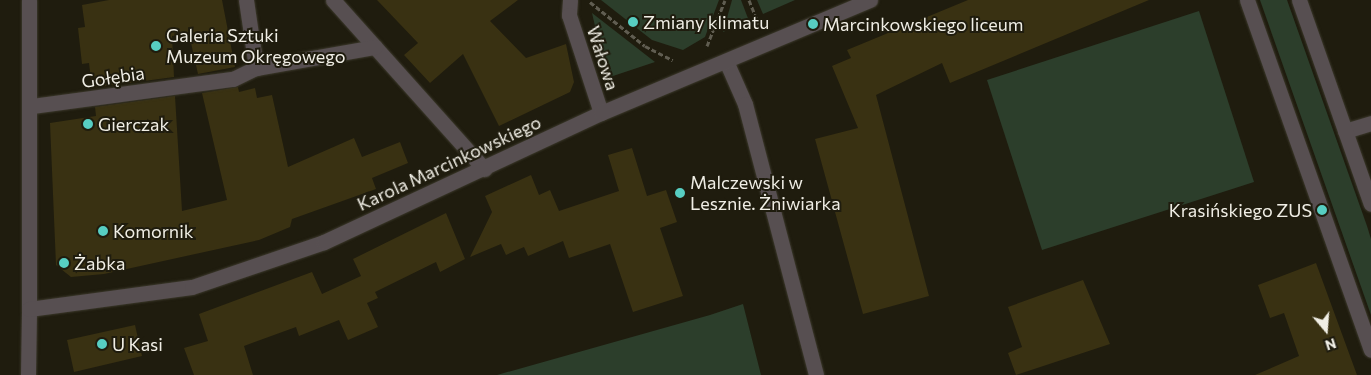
<!DOCTYPE html>
<html>
<head>
<meta charset="utf-8">
<style>
	body { margin:0 }
	#map { position:relative; width:1371px; height:375px; overflow:hidden; background:#1f1c0e; font-family:Commissioner,sans-serif }
	div>[style] { position:absolute }
	[style*='--x'] { left:calc(var(--x)*1px); top:calc(var(--y)*1px); width:calc(var(--w)*1px); rotate:calc(var(--a)*1deg) }
	.green>* { inset:0; background:#2c3e2b }
	.building>* { inset:0; background:#393112 }
	.path>* { height:3px; margin-top:-1.5px; transform-origin:0; background:repeating-linear-gradient(90deg,#605d51 0 5px,transparent 0 7.5px) }
	.roads { filter:drop-shadow(0 0 1px #3c392c) drop-shadow(0 0 1px #3c392c) }
	.service>* { height:15px; margin:-7.5px; padding:0 7.5px; transform-origin:7.5px; border-radius:7.5px; background:#574f51 }
	.minor>* { height:15px; margin:-7.5px; padding:0 7.5px; transform-origin:7.5px; border-radius:7.5px; background:#574f51 }
	.tertiary>* { height:15px; margin:-7.5px; padding:0 7.5px; transform-origin:7.5px; border-radius:7.5px; background:#574f51 }
	.dots>* { width:14px; height:14px; translate:-50% -50%; box-sizing:border-box; border:2px solid #1f1c0e; border-radius:50% }
	span { translate:-50% -50%; white-space:nowrap; text-align:center; line-height:1.15; -webkit-text-stroke:4px #1f1c0e; paint-order:stroke }
	.poi-label { font-size:18px; color:#f0eee5 }
	.left { translate:0 -50%; text-align:left }
	.right { translate:-100% -50%; text-align:right }
	.street-label { font-size:18px; color:#f0eee5 }
	.north { position:absolute; left:1301px; top:305px; width:50px; height:50px; -webkit-text-stroke:4px #1f1c0e; paint-order:stroke; rotate:162deg; font-size:14px; font-weight:700; line-height:20px; text-align:center; color:#f0eee5 }
	.north::after { content:''; display:block; margin:auto; width:18px; height:22px; background:#f0eee5; clip-path:polygon(50% 0,100% 100%,50% 72%,0 100%) }
</style>
</head>
<body>
<div id="map">
	<div class="green">
		<i style="clip-path:polygon(601px 0,719px 0,705px 37px,683px 50px,652px 40px)"></i>
		<i style="clip-path:polygon(732px 0,741px 0,749px 21px,723px 32px)"></i>
		<i style="clip-path:polygon(757px 0,795px 0,763px 14px)"></i>
		<i style="clip-path:polygon(1260px 0,1287px 0,1367px 226px,1371px 239px,1371px 315px)"></i>
		<i style="clip-path:polygon(1199px 11px,1254px 182px,1042px 250px,987px 80px)"></i>
		<i style="clip-path:polygon(592px 13px,655px 62px,607px 78px)"></i>
		<i style="clip-path:polygon(743px 304px,761px 375px,497px 375px,710px 315px)"></i>
	</div>
	<div class="building">
		<i style="clip-path:polygon(109px 0,222px 0,235px 67px,198px 74px,189px 34px,172px 36px,174px 77px,92px 88px,89px 63px,82px 64px,78px 28px,85px 27px,82px 5px)"></i>
		<i style="clip-path:polygon(377px 0,518px 0,490px 21px,526px 58px,566px 44px,574px 82px,570px 92px,499px 126px,463px 54px,430px 83px,404px 55px,418px 43px)"></i>
		<i style="clip-path:polygon(968px 0,1149px 0,950px 83px,942px 63px,876px 95px,929px 296px,863px 314px,815px 139px,858px 128px,832px 66px,851px 58px,847px 50px)"></i>
		<i style="clip-path:polygon(238px 87px,239px 92px,255px 88px,257px 98px,272px 95px,288px 167px,354px 138px,362px 157px,400px 142px,408px 163px,372px 178px,376px 189px,292px 219px,290px 227px,259px 240px,104px 274px,71px 277px,56px 265px,50px 123px,96px 116px,95px 107px,175px 96px,182px 211px,227px 200px,202px 93px)"></i>
		<i style="clip-path:polygon(632px 148px,647px 196px,666px 190px,677px 222px,660px 228px,683px 296px,633px 312px,610px 244px,569px 258px,563px 241px,528px 256px,524px 247px,506px 255px,501px 244px,470px 257px,492px 212px,485px 196px,531px 175px,539px 195px,550px 190px,559px 211px,619px 191px,608px 155px)"></i>
		<i style="clip-path:polygon(446px 213px,465px 259px,440px 272px,436px 262px,375px 292px,378px 298px,367px 303px,378px 327px,348px 340px,339px 320px,299px 336px,296px 327px,244px 346px,253px 375px,194px 375px,184px 348px,208px 341px,199px 314px,312px 272px,322px 294px,361px 276px,353px 259px)"></i>
		<i style="clip-path:polygon(1316px 263px,1357px 375px,1255px 375px,1299px 356px,1284px 313px,1270px 318px,1258px 285px)"></i>
		<i style="clip-path:polygon(1083px 280px,1110px 344px,1016px 375px,1008px 353px,1022px 347px,1008px 307px)"></i>
		<i style="clip-path:polygon(135px 325px,142px 356px,74px 372px,67px 340px)"></i>
	</div>
	<div class="path">
		<i style="--x:749;--y:0;--w:27;--a:68"></i>
		<i style="--x:590;--y:2;--w:70;--a:38.7"></i>
		<i style="--x:645;--y:46;--w:31;--a:27"></i>
		<i style="--x:707;--y:46;--w:49;--a:-68.6"></i>
	</div>
	<div class="roads">
		<div class="service">
			<i style="--x:1345;--y:131;--w:27;--a:-17"></i>
		</div>
		<div class="minor">
			<i style="--x:246;--y:0;--w:69;--a:81.6"></i>
			<i style="--x:333;--y:0;--w:227;--a:48.2"></i>
			<i style="--x:570;--y:0;--w:15;--a:94"></i>
			<i style="--x:569;--y:15;--w:103;--a:71.9"></i>
			<i style="--x:726;--y:61;--w:47;--a:66.2"></i>
			<i style="--x:745;--y:104;--w:280;--a:75.3"></i>
			<i style="--x:32;--y:106;--w:203;--a:-7.7"></i>
			<i style="--x:233;--y:79;--w:25;--a:-26"></i>
			<i style="--x:256;--y:68;--w:121;--a:-10"></i>
			<i style="--x:29;--y:309;--w:309;--a:-90"></i>
		</div>
		<div class="tertiary">
			<i style="--x:1247;--y:0;--w:371;--a:70.5"></i>
			<i style="--x:1299;--y:0;--w:216;--a:70.6"></i>
			<i style="--x:28;--y:375;--w:66;--a:-89.1"></i>
			<i style="--x:29;--y:309;--w:164;--a:-7.7"></i>
			<i style="--x:192;--y:287;--w:139;--a:-18.8"></i>
			<i style="--x:324;--y:242;--w:306;--a:-25"></i>
			<i style="--x:601;--y:113;--w:292;--a:-22.8"></i>
		</div>
	</div>
	<div class="dots">
		<i style="left:633px;top:22px;background:#57cec2"></i>
		<i style="left:813px;top:24px;background:#57cec2"></i>
		<i style="left:156px;top:46px;background:#57cec2"></i>
		<i style="left:88px;top:124px;background:#57cec2"></i>
		<i style="left:680px;top:193px;background:#57cec2"></i>
		<i style="left:1322px;top:210px;background:#57cec2"></i>
		<i style="left:103px;top:231px;background:#57cec2"></i>
		<i style="left:64px;top:263px;background:#57cec2"></i>
		<i style="left:102px;top:344px;background:#57cec2"></i>
	</div>
	<div class="poi-label">
		<span class="left" style="left:643px;top:22px">Zmiany klimatu</span>
		<span class="left" style="left:823px;top:24px">Marcinkowskiego liceum</span>
		<span class="left" style="left:166px;top:46px">Galeria Sztuki<br>Muzeum Okręgowego</span>
		<span class="left" style="left:98px;top:124px">Gierczak</span>
		<span class="left" style="left:690px;top:193px">Malczewski w<br>Lesznie. Żniwiarka</span>
		<span class="right" style="left:1312px;top:210px">Krasińskiego ZUS</span>
		<span class="left" style="left:113px;top:231px">Komornik</span>
		<span class="left" style="left:74px;top:263px">Żabka</span>
		<span class="left" style="left:112px;top:344px">U Kasi</span>
	</div>
	<div class="street-label">
		<span style="left:603px;top:58px;rotate:72deg">Wałowa</span>
		<span style="left:113px;top:77px;rotate:-8deg">Gołębia</span>
		<span style="left:449px;top:163px;rotate:-25deg">Karola Marcinkowskiego</span>
	</div>
	<div class="north">N</div>
</div>
</body>
</html>
